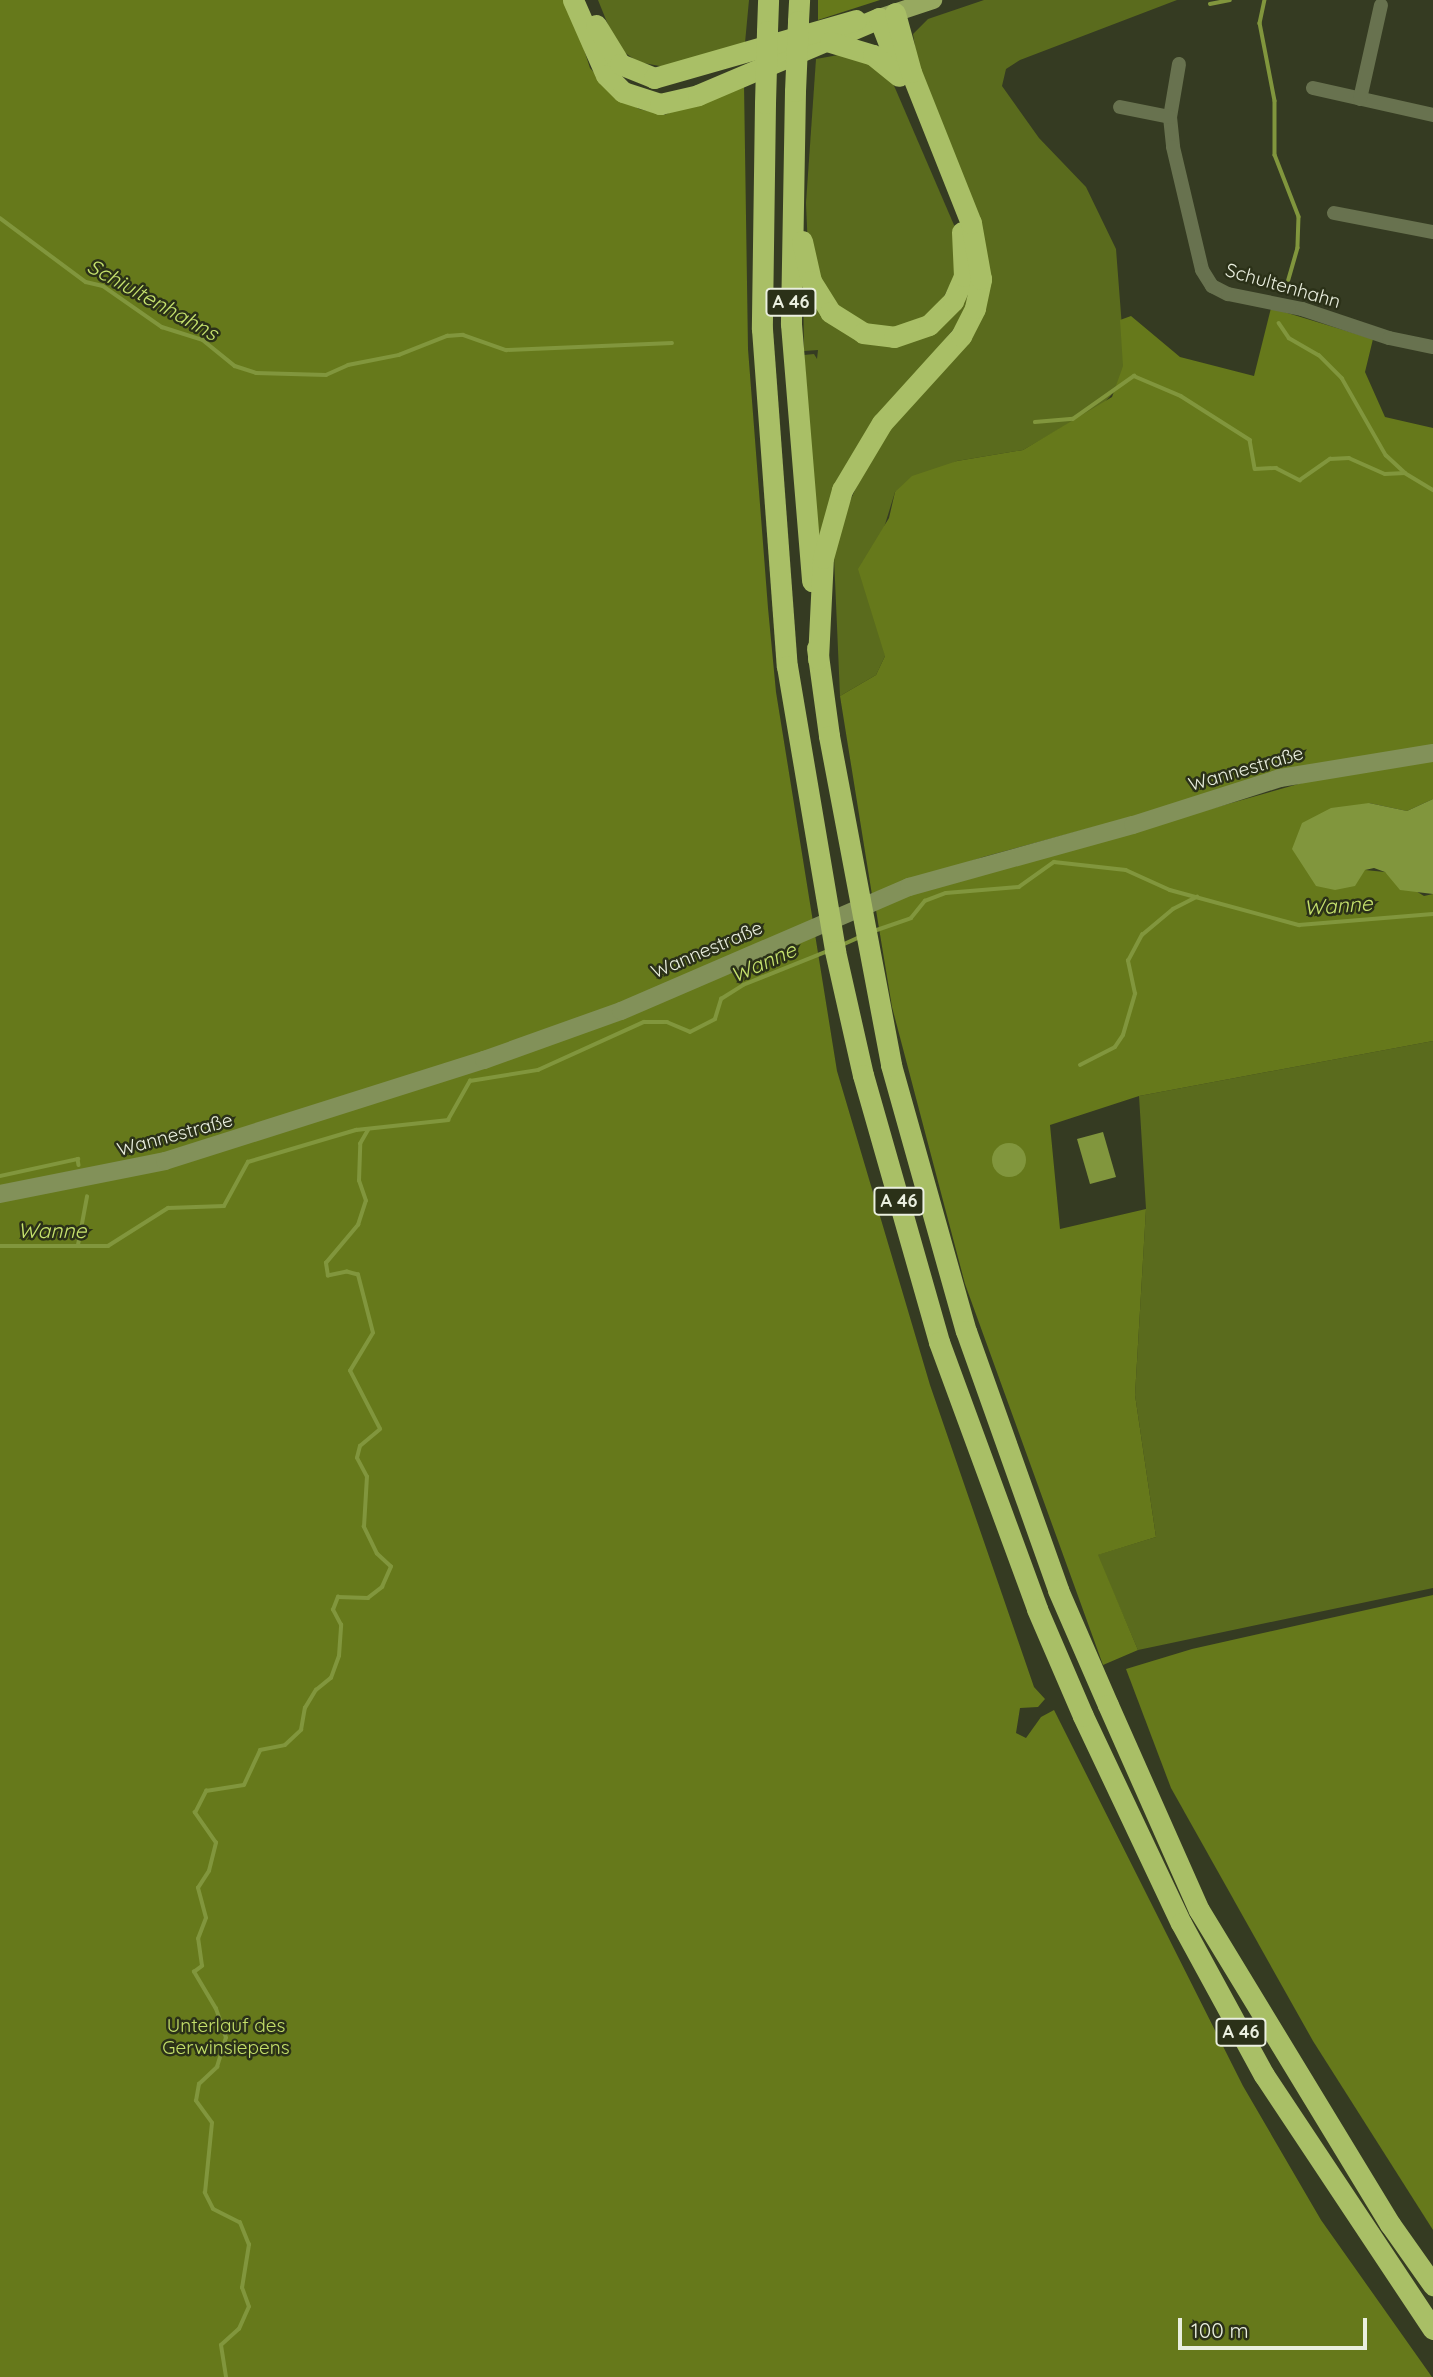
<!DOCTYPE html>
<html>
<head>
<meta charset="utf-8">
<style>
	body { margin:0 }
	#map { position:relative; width:1433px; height:2377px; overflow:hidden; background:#353b22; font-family:Quicksand,sans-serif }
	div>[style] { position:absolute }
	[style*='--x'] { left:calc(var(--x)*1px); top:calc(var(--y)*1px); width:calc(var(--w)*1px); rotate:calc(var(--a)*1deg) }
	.green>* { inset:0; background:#5a6b1d }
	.forest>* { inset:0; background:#66791b }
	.water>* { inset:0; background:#81963d }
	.round { border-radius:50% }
	.stream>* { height:3.5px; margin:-1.75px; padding:0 1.75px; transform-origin:1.75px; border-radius:1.75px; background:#81963d }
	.street>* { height:14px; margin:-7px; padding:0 7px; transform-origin:7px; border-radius:7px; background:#68724f }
	.secondary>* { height:18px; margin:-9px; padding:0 9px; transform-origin:9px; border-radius:9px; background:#829159 }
	.primary>* { height:18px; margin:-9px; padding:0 9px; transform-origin:9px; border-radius:9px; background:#97a960 }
	.highway>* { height:21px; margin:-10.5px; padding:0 10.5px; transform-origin:10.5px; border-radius:10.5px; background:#a9bf66 }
	.highway-bridge>* { height:21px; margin:-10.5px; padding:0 10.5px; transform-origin:10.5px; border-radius:10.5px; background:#a9bf66 }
	span { translate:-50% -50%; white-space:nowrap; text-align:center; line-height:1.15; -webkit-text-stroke:5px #2b3118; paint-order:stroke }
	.shield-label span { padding:2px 5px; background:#2b3118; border:2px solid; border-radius:5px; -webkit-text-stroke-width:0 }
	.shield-label { font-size:18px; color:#eaefdf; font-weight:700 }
	.street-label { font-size:19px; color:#eaefdf }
	.park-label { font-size:19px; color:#c4e06a }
	.water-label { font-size:21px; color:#c7e36e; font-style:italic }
	.scale { position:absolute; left:1178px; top:2318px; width:189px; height:32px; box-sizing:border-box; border:4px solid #eaefdf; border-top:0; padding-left:9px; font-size:21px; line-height:24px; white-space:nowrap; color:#eaefdf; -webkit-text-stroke:5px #2b3118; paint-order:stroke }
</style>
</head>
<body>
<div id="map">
	<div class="green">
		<i style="clip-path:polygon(598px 0,749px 0,745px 43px,665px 67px,638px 62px,617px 47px)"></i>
		<i style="clip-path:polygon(984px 0,1177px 0,1020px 60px,1006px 69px,1002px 86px,1039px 138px,1086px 187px,1116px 249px,1126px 379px,1103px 404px,1023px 450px,957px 461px,895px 492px,883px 531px,885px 656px,876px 675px,840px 696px,834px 557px,846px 510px,870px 457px,900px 413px,936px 373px,987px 266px,922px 91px,913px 34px,928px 19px)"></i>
		<i style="clip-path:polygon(844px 54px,866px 57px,892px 81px,957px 232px,959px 268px,935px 313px,881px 332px,832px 307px,808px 250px,806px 203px,816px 59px)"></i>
		<i style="clip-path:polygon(969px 270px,967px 313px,894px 400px,820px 557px,804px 355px,814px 354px,817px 359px,818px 350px,804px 351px,803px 279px,823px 313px,917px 337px)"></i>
		<i style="clip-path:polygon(1433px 1041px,1433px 1588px,1138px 1650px,1097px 1555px,1156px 1537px,1135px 1395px,1146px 1209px,1139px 1096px)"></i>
	</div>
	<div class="forest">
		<i style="clip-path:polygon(0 0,568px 0,590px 68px,612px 92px,639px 109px,664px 115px,744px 84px,748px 349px,768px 608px,776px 692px,837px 1071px,930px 1385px,1034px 1687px,1045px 1699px,1038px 1707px,1020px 1708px,1016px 1733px,1026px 1738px,1041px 1717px,1054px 1710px,1243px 2086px,1321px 2220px,1432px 2377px,0 2377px)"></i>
		<i style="clip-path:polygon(818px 0,880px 0,818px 20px)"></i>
		<i style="clip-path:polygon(1271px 308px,1373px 339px,1365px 372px,1385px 417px,1433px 428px,1433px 747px,1094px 827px,983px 857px,872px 895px,840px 696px,876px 675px,885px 656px,858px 569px,889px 518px,895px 492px,912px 476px,957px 461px,1023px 450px,1112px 397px,1123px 366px,1120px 320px,1131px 316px,1180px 357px,1254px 376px)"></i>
		<i style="clip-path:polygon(1433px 758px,1433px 799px,1407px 811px,1369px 803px,1365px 870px,1385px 872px,1424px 896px,1433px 894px,1433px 1041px,1139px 1096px,1050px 1125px,1060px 1229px,1146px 1209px,1135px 1395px,1156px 1537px,1098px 1555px,1138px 1650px,1103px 1665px,965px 1284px,892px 1007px,875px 904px,1348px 770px)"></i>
		<i style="clip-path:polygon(1433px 1595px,1433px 2230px,1313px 2041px,1171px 1788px,1126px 1669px,1192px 1649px)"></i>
	</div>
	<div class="water">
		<i style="clip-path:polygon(1433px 799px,1433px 894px,1400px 890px,1385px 872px,1374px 868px,1365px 870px,1355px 886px,1335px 890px,1316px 886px,1292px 849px,1302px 823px,1331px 808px,1369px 803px,1407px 811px)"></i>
		<i style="clip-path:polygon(1103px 1132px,1116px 1177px,1090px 1184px,1077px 1139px)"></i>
		<i class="round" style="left:992px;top:1143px;width:34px;height:34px"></i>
	</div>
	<div class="stream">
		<i style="--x:1265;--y:0;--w:24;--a:102"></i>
		<i style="--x:1260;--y:23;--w:79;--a:79.1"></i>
		<i style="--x:1275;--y:101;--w:54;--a:90"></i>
		<i style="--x:1275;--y:155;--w:66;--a:68.8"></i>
		<i style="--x:1299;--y:217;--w:31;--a:92"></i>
		<i style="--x:1298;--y:248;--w:33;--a:106"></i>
		<i style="--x:1210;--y:4;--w:20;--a:-11"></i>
		<i style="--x:0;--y:218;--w:107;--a:36.7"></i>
		<i style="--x:86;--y:282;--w:17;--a:13"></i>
		<i style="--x:103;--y:286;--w:72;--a:34.8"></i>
		<i style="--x:162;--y:327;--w:43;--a:17.6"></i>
		<i style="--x:203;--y:340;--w:41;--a:39.1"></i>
		<i style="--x:235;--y:366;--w:22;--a:18"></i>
		<i style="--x:256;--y:373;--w:70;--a:1.6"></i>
		<i style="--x:326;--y:375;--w:24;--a:-24"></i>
		<i style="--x:348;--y:365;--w:52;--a:-11.1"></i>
		<i style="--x:399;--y:355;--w:52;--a:-21.6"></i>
		<i style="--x:447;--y:336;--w:16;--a:-4"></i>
		<i style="--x:463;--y:335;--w:46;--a:19.2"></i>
		<i style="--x:506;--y:350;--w:166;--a:-2.4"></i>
		<i style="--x:1279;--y:323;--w:18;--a:56"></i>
		<i style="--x:1289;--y:338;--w:34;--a:30"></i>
		<i style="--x:1319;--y:355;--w:33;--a:45"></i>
		<i style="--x:1342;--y:378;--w:89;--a:60.3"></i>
		<i style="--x:1386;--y:455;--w:26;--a:43"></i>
		<i style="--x:1035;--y:422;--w:38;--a:-5"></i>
		<i style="--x:1073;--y:419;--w:75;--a:-35.2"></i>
		<i style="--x:1134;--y:376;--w:51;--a:23.1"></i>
		<i style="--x:1181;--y:396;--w:82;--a:32.5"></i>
		<i style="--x:1250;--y:440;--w:29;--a:80"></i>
		<i style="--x:1255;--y:469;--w:21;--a:-3"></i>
		<i style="--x:1276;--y:468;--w:27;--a:27"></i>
		<i style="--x:1300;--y:480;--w:37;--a:-35"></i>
		<i style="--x:1330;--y:459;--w:19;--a:-3"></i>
		<i style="--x:1349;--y:458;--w:39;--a:24"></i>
		<i style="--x:1385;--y:474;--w:20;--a:-3"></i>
		<i style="--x:1405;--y:473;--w:33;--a:31"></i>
		<i style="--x:874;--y:931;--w:39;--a:-19"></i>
		<i style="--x:911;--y:918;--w:22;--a:-51"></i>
		<i style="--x:925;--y:901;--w:22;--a:-21"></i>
		<i style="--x:946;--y:893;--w:73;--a:-4.7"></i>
		<i style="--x:1019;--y:887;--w:43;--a:-35.5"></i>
		<i style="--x:1054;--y:862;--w:72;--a:6.3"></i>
		<i style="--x:1126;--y:870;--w:48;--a:24.4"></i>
		<i style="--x:1170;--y:890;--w:134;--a:15.2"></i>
		<i style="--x:1299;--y:925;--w:134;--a:-4.7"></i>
		<i style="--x:842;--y:945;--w:20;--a:-24"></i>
		<i style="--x:1080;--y:1065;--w:39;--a:-27"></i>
		<i style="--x:1115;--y:1047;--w:14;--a:-56"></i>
		<i style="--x:1123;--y:1035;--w:43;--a:-73.7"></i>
		<i style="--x:1135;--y:994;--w:34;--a:-102"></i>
		<i style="--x:1128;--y:961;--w:30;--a:-62"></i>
		<i style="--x:1142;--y:935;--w:40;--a:-40"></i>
		<i style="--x:1173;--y:909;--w:27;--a:-27"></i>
		<i style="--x:0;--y:1176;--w:80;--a:-12.3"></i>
		<i style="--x:78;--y:1159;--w:6;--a:81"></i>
		<i style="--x:78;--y:1245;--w:49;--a:-79.4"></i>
		<i style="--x:0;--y:1246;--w:108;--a:0"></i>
		<i style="--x:108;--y:1246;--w:71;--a:-32.3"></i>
		<i style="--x:168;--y:1208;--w:56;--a:-2"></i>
		<i style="--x:224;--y:1206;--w:50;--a:-61.4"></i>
		<i style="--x:248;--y:1162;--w:113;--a:-16.5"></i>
		<i style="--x:356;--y:1130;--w:93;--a:-6.2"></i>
		<i style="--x:448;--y:1120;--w:45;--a:-60.6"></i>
		<i style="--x:470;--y:1081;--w:69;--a:-9.2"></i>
		<i style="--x:538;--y:1070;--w:116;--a:-24.4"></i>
		<i style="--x:644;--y:1022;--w:23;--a:0"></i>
		<i style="--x:667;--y:1022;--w:25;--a:23"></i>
		<i style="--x:690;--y:1032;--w:28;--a:-27"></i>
		<i style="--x:715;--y:1019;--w:21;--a:-73"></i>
		<i style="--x:721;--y:999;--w:26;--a:-32"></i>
		<i style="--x:743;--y:985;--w:92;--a:-21.8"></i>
		<i style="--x:226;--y:2377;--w:32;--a:-99"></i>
		<i style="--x:221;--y:2345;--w:24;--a:-42"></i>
		<i style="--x:239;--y:2329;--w:24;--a:-66"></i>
		<i style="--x:249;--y:2307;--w:20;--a:-110"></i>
		<i style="--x:242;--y:2288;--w:44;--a:-80.8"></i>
		<i style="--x:249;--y:2245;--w:24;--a:-112"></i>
		<i style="--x:240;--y:2223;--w:30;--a:-153"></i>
		<i style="--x:213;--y:2209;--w:18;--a:-117"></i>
		<i style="--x:205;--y:2193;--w:70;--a:-84.3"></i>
		<i style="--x:212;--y:2123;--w:27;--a:-126"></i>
		<i style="--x:196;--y:2101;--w:17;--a:-80"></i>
		<i style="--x:199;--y:2084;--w:25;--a:-43"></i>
		<i style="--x:217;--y:2067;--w:30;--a:-73"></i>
		<i style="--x:226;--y:2038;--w:31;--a:-109"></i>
		<i style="--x:216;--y:2009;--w:43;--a:-120.7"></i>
		<i style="--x:194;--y:1972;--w:10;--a:-37"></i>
		<i style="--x:202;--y:1966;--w:27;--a:-98"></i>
		<i style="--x:198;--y:1939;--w:22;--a:-69"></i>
		<i style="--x:206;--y:1918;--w:31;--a:-105"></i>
		<i style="--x:198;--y:1888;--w:20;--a:-57"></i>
		<i style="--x:209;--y:1871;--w:29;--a:-76"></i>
		<i style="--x:216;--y:1843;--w:37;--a:-125"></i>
		<i style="--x:195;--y:1813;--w:25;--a:-63"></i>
		<i style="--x:206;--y:1791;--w:38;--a:-9"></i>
		<i style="--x:244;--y:1785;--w:38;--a:-65"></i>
		<i style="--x:260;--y:1750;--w:25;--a:-11"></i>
		<i style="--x:285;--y:1745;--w:22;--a:-43"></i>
		<i style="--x:301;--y:1730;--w:22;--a:-80"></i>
		<i style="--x:305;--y:1708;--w:21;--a:-59"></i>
		<i style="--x:316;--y:1690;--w:19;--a:-39"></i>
		<i style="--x:331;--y:1678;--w:23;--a:-70"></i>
		<i style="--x:339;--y:1656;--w:31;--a:-86"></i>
		<i style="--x:341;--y:1625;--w:17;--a:-118"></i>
		<i style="--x:333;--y:1610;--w:14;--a:-69"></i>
		<i style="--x:338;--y:1597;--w:30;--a:2"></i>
		<i style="--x:368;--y:1598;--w:18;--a:-38"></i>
		<i style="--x:382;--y:1587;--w:22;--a:-66"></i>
		<i style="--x:391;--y:1567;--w:19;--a:-137"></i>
		<i style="--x:377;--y:1554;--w:30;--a:-116"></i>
		<i style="--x:364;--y:1527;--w:50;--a:-86.6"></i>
		<i style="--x:367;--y:1477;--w:21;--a:-118"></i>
		<i style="--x:357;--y:1458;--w:12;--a:-76"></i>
		<i style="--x:360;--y:1446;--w:26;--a:-40"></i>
		<i style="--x:380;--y:1429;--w:65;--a:-117.3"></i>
		<i style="--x:350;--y:1371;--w:44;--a:-58.8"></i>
		<i style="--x:373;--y:1333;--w:60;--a:-104.5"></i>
		<i style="--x:358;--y:1275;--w:11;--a:-165"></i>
		<i style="--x:347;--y:1272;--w:19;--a:168"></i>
		<i style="--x:328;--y:1276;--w:13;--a:-99"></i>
		<i style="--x:326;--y:1263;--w:50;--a:-49.9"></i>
		<i style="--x:358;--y:1225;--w:25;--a:-72"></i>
		<i style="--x:366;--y:1201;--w:21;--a:-109"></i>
		<i style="--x:359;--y:1181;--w:37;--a:-88"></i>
		<i style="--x:360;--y:1144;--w:16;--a:-60"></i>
	</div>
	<div class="street">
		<i style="--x:1179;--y:64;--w:54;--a:99.6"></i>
		<i style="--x:1170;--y:117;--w:30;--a:84"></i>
		<i style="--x:1173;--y:147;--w:126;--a:76.7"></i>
		<i style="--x:1202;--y:270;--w:19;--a:58"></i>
		<i style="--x:1212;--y:286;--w:18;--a:27"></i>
		<i style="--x:1228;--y:294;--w:76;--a:11.5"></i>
		<i style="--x:1302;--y:309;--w:92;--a:18.4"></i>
		<i style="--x:1389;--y:338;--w:45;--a:11.6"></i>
		<i style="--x:1313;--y:88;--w:123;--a:12.7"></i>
		<i style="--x:1360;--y:99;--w:96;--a:-77.4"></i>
		<i style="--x:1120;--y:107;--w:51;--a:11.3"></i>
		<i style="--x:1334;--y:213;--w:101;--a:10.9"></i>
	</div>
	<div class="secondary">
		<i style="--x:0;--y:1194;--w:168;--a:-11.3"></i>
		<i style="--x:165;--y:1161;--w:335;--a:-17.6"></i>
		<i style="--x:484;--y:1060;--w:145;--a:-19.7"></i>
		<i style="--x:621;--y:1011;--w:314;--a:-23.3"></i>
		<i style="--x:909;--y:887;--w:232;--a:-15.5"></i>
		<i style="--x:1133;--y:825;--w:154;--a:-17.7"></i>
		<i style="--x:1280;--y:778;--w:155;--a:-9.3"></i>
	</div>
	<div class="primary">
		<i style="--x:882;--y:17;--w:54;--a:-18.4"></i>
	</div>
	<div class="highway">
		<i style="--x:573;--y:0;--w:82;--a:66.3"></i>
		<i style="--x:606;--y:75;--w:24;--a:45"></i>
		<i style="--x:623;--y:92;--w:39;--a:18"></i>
		<i style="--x:660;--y:104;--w:39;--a:-13"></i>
		<i style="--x:698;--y:95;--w:197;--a:-23"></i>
		<i style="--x:879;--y:18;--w:50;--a:69"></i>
		<i style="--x:798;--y:21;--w:21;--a:-87"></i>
		<i style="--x:596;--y:25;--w:46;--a:58.4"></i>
		<i style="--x:620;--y:64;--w:37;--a:22"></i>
		<i style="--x:654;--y:78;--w:210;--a:-16"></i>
		<i style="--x:767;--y:31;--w:31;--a:-88"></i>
		<i style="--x:830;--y:42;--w:45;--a:16.8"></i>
		<i style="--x:873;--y:55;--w:33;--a:39"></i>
		<i style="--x:795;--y:91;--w:233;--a:91"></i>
		<i style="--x:791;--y:324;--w:258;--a:85.3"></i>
		<i style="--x:765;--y:103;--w:226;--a:90.8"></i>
		<i style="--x:762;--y:329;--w:338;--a:85.8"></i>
		<i style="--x:802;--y:241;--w:41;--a:77.3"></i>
		<i style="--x:811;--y:281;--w:36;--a:58"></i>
		<i style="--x:830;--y:312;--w:39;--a:32"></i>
		<i style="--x:863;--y:333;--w:31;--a:7"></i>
		<i style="--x:894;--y:337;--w:37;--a:-19"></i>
		<i style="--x:929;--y:325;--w:34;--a:-45"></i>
		<i style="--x:953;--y:301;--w:27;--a:-66"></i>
		<i style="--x:964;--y:276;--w:44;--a:-92.6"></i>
		<i style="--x:817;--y:648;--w:89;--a:82.2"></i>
		<i style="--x:818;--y:659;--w:101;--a:-87.2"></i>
		<i style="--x:823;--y:558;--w:71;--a:-74.4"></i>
		<i style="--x:842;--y:490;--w:78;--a:-59.2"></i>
		<i style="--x:882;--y:423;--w:118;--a:-47.8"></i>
		<i style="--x:961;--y:336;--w:31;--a:-63"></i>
		<i style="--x:975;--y:308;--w:30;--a:-78"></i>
		<i style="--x:981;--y:279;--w:57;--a:-100.1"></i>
		<i style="--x:971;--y:223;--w:162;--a:-111.7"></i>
		<i style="--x:911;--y:72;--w:61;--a:-105.2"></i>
		<i style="--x:891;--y:1065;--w:276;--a:74.3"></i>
		<i style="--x:966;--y:1331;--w:275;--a:70.4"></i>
		<i style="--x:1058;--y:1590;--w:125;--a:66.5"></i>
		<i style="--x:1108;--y:1705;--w:224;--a:66.1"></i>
		<i style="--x:1199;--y:1910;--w:368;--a:58.7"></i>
		<i style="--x:1390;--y:2224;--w:75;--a:54.8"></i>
		<i style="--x:1083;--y:1716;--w:229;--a:64.7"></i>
		<i style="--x:1181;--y:1923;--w:173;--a:61.4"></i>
		<i style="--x:1264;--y:2075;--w:305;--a:56.4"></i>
	</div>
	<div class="highway-bridge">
		<i style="--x:795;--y:91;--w:70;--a:-87.5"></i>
		<i style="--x:765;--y:103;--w:72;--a:-88.4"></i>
		<i style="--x:787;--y:666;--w:289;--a:80.4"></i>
		<i style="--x:835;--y:951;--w:127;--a:77.3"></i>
		<i style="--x:863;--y:1075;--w:278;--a:74.1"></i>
		<i style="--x:939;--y:1342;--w:284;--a:69.8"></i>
		<i style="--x:1037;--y:1609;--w:116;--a:66.7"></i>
		<i style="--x:829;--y:736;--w:335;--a:79.3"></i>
	</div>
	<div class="shield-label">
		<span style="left:791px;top:302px">A 46</span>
		<span style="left:899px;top:1201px">A 46</span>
		<span style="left:1241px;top:2032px">A 46</span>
	</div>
	<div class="street-label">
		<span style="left:1283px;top:286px;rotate:16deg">Schultenhahn</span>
		<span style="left:1246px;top:769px;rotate:-16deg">Wannestraße</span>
		<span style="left:707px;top:950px;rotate:-23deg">Wannestraße</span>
		<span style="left:175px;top:1135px;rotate:-15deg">Wannestraße</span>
	</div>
	<div class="park-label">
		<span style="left:226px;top:2037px">Unterlauf des<br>Gerwinsiepens</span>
	</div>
	<div class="water-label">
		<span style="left:153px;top:299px;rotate:29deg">Schiultenhahns</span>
		<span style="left:1338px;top:905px;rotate:-4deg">Wanne</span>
		<span style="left:763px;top:962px;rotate:-24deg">Wanne</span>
		<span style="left:52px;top:1230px">Wanne</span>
	</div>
	<div class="scale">100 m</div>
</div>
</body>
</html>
